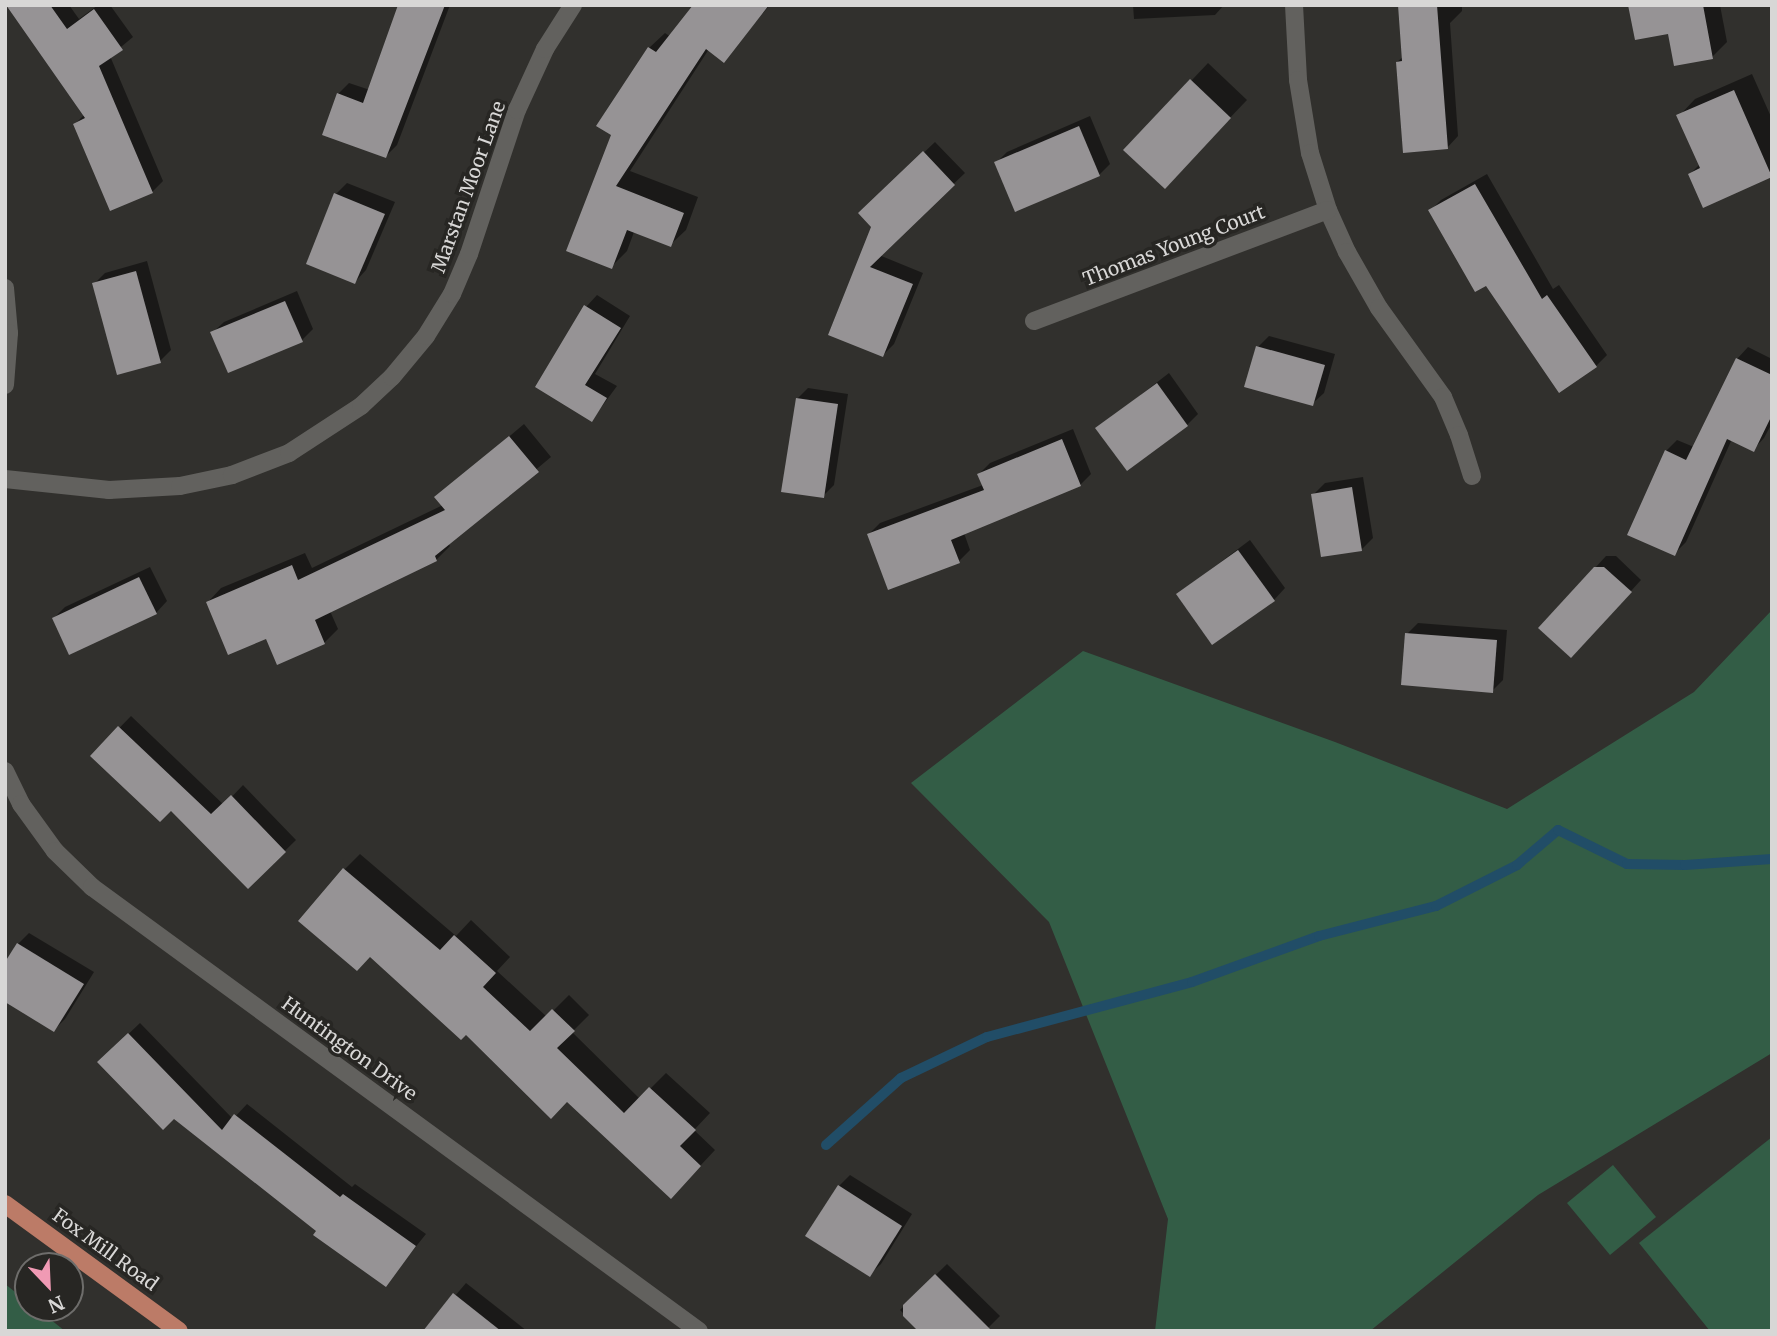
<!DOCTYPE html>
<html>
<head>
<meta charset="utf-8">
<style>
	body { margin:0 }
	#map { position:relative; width:1777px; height:1336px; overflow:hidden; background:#31302d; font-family:Merriweather,serif }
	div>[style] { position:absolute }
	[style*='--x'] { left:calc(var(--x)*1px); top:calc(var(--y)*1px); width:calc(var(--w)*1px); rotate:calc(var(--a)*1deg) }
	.green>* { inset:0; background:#335d46 }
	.shadow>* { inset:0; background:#0007 }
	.stream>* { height:10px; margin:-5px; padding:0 5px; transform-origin:5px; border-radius:5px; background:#214d67 }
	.building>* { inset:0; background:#969395 }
	.street>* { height:18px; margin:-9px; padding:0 9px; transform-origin:9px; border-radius:9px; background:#62615e }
	.primary>* { height:18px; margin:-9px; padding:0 9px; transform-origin:9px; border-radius:9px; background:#bc7b67 }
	span { translate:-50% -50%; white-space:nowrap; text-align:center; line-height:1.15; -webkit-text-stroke:7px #272623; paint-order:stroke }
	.street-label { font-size:19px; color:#d8d7d6 }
	.frame { position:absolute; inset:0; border:7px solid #d8d7d6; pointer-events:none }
	.north { position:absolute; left:14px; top:1252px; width:70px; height:70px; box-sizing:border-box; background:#272623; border:2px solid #6e6d6b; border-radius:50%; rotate:157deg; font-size:19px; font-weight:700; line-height:28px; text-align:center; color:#d8d7d6 }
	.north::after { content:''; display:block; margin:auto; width:24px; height:32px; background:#f09ab4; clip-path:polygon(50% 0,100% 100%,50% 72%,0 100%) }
</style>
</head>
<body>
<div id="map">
	<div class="green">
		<i style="clip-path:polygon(1772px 610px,1772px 1053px,1538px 1195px,1370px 1331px,1155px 1331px,1168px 1219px,1049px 922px,911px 783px,1083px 651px,1335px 742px,1507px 809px,1694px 692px)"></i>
		<i style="clip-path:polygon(1772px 1137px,1772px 1331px,1710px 1331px,1639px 1243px)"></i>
		<i style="clip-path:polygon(1613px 1165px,1656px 1217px,1610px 1255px,1567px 1203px)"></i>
		<i style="clip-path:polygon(5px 1284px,28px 1302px,28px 1308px,36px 1308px,65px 1331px,5px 1331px)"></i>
	</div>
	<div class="shadow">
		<i style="clip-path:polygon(22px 5px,69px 5px,79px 19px,98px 5px,110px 5px,133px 37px,110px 56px,163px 181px,152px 192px,75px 124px,84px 115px)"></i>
		<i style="clip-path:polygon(400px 5px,450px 5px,397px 145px,386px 156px,338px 94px,349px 83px,370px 90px)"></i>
		<i style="clip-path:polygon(696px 5px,770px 5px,723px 60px,709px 49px,630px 171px,698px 197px,686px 230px,670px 245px,634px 232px,627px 251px,611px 267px,568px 250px,649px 48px,665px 33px,671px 37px)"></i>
		<i style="clip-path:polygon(1133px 5px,1224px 5px,1215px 15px,1134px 19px)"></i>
		<i style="clip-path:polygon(1399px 5px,1462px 5px,1462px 11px,1450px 23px,1458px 136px,1447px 148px,1397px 62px,1404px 56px)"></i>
		<i style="clip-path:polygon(1630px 5px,1720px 5px,1727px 42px,1712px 57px)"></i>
		<i style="clip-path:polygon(1208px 63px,1247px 100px,1181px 169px,1126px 150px)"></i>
		<i style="clip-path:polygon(1752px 74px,1772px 119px,1772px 175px,1704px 205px,1690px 174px,1700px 164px,1679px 116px,1695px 99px)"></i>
		<i style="clip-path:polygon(1090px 116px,1110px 164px,1099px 175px,996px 163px,1007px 152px)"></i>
		<i style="clip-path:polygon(935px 142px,965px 173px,879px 255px,923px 273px,894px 344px,883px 355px,830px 334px,873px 227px,860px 213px)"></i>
		<i style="clip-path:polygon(1487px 174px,1553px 289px,1559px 285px,1607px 355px,1596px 366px,1430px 211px,1441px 200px)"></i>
		<i style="clip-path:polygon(347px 183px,395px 202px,366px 270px,355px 282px,336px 194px)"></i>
		<i style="clip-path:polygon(147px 261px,171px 350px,160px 361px,94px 284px,105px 273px)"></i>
		<i style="clip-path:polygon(297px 291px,313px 329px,302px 340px,212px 333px,224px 322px)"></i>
		<i style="clip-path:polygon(597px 295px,630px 316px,595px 374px,617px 386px,592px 420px,537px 387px,586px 307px)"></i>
		<i style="clip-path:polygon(1269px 336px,1335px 354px,1324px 393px,1312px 404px,1258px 347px)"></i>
		<i style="clip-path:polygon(1748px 347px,1772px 359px,1772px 423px,1764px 438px,1753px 450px,1732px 439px,1686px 542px,1675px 553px,1666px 451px,1677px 440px,1694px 447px,1737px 359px)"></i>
		<i style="clip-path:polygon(1169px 373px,1198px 414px,1187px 425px,1098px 428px)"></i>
		<i style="clip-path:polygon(808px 388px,848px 394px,834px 485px,823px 496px,797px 399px)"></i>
		<i style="clip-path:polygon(524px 424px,551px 457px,448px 543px,450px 546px,436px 560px,330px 611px,338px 629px,324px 643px,267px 636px,208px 602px,221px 588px,305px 553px,312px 568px,443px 505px,437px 497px)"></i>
		<i style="clip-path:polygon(1073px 429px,1091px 474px,1080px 485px,964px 533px,970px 550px,959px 561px,869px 534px,880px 523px,983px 485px,979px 474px,990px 463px)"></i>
		<i style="clip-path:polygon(1363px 477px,1373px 538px,1362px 549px,1313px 495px,1325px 483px)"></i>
		<i style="clip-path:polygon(1250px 540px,1285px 588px,1274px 600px,1178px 594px)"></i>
		<i style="clip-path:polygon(1606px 556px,1616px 556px,1641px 580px,1582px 645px,1595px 568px)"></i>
		<i style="clip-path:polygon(150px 567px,167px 601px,156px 613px,54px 618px,65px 607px)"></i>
		<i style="clip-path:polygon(1418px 623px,1507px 630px,1503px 680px,1492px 691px,1407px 634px)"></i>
		<i style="clip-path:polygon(131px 716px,224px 805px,243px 785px,296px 840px,248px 887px,171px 809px,92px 756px)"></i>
		<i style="clip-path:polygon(360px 854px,456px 936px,471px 920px,510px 957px,497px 971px,547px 1017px,569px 995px,589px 1015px,572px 1032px,640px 1099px,666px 1073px,710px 1113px,694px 1130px,715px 1150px,686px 1181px,344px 870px)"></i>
		<i style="clip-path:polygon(29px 933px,94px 972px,65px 1019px,54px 1030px,18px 944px)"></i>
		<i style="clip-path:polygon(140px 1023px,233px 1119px,247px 1104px,352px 1187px,355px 1184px,426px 1234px,386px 1284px,174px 1117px,99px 1062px)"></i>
		<i style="clip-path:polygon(850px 1175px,912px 1214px,881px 1264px,869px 1275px,839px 1186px)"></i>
		<i style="clip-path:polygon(947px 1264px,1000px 1316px,985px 1331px,921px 1331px,900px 1310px)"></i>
		<i style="clip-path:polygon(466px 1283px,527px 1331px,426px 1330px)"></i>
	</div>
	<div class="stream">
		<i style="--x:826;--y:1145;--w:101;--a:-41.8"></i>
		<i style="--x:901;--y:1078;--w:95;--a:-25.5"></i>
		<i style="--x:987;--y:1037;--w:212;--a:-15"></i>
		<i style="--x:1192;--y:982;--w:135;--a:-19.9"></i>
		<i style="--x:1319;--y:936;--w:121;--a:-14.4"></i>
		<i style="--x:1436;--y:906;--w:91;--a:-26.8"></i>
		<i style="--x:1517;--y:865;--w:54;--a:-40.5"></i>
		<i style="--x:1558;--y:830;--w:77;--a:26.2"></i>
		<i style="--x:1627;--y:864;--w:58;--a:1"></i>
		<i style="--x:1685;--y:865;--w:87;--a:-3.9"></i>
	</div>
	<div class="building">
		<i style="clip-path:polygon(6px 5px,50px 5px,67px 29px,94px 9px,123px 50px,99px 66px,153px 193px,110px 211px,73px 124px,85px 118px)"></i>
		<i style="clip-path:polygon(398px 5px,445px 5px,386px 158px,322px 135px,337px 93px,363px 103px)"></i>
		<i style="clip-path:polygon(693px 5px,769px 5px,724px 63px,706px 49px,616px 186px,684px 213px,671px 247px,627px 230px,612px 269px,566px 251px,611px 135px,596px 126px,648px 47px,656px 52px)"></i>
		<i style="clip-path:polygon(1398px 5px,1437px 5px,1448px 149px,1403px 153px,1396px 62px,1402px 61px)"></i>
		<i style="clip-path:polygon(1628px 5px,1703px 5px,1713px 59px,1674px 66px,1668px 34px,1635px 40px)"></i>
		<i style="clip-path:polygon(1190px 79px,1231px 118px,1165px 189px,1123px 150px)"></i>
		<i style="clip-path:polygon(1734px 90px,1772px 177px,1703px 208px,1688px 174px,1700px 168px,1676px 115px)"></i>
		<i style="clip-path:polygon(1079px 126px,1100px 176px,1015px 212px,994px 162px)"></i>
		<i style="clip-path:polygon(923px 151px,955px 185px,870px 267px,913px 284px,883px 357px,828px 335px,871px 227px,858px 213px)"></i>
		<i style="clip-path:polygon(1475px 184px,1542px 299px,1547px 295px,1597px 367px,1559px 393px,1486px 286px,1475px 292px,1428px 210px)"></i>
		<i style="clip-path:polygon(334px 193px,385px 214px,355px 284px,306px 264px)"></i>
		<i style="clip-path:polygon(136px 271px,161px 363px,117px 375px,92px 283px)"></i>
		<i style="clip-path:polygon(285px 301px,303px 342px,228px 373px,210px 332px)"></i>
		<i style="clip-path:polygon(584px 305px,621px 328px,585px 385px,607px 398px,592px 422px,535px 387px)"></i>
		<i style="clip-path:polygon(1256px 346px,1325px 365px,1313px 406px,1244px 387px)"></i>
		<i style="clip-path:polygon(1736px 358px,1772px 375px,1772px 415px,1754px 452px,1727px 439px,1675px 556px,1627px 535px,1665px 450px,1686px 460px)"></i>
		<i style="clip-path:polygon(1157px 383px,1188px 426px,1127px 471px,1095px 428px)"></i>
		<i style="clip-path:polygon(796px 398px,838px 404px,824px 498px,781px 492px)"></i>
		<i style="clip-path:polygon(509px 436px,539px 472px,435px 556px,437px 561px,315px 620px,325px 644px,277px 665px,266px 639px,228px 655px,206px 602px,292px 565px,298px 580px,445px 510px,434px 497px)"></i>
		<i style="clip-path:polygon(1062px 439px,1081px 486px,951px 540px,960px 563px,888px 590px,867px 534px,984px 490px,977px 474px)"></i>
		<i style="clip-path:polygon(1352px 487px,1362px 551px,1321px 557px,1311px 494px)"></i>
		<i style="clip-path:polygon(1238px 550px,1275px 601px,1212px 645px,1176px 594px)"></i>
		<i style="clip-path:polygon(1594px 567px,1604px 567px,1632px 592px,1571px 658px,1538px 628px)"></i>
		<i style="clip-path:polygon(139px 577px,157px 614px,69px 655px,52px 618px)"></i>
		<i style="clip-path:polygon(1405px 633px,1497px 640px,1493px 693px,1401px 685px)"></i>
		<i style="clip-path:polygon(118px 726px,211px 814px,231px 795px,286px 852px,248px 889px,171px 811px,160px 822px,90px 756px)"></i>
		<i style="clip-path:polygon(343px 868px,440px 950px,454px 935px,496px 973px,483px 987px,530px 1031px,552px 1009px,575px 1031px,557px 1048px,624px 1113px,649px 1087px,696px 1130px,680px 1146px,701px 1166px,671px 1199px,567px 1102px,551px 1119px,466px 1035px,461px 1040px,370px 957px,357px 971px,298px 921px)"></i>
		<i style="clip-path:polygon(17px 943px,84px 984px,54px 1032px,5px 1002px,5px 962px)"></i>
		<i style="clip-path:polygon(128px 1033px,222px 1130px,234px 1114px,340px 1197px,343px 1194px,416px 1246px,386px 1287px,313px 1235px,316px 1231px,174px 1119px,163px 1130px,97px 1062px)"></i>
		<i style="clip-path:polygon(838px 1185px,902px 1226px,870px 1277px,805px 1236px)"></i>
		<i style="clip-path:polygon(935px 1274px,992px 1331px,918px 1331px,903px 1316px,903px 1305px)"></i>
		<i style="clip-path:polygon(453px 1293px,501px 1331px,423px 1331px)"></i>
	</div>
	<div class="street">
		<i style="--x:1294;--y:5;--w:75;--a:86.9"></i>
		<i style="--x:1298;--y:80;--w:74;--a:80.7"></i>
		<i style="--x:1310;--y:153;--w:60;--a:72.5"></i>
		<i style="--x:1328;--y:210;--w:46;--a:65.7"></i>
		<i style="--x:1347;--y:252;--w:64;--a:60.3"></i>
		<i style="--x:1379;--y:308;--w:110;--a:54.3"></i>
		<i style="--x:1443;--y:397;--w:41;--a:67.2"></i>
		<i style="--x:1459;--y:435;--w:43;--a:72.4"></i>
		<i style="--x:5;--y:288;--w:45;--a:84.9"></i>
		<i style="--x:9;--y:333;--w:52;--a:94.4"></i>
		<i style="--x:1034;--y:321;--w:314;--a:-20.7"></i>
		<i style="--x:5;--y:479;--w:105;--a:6"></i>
		<i style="--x:109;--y:490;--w:71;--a:-3.2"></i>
		<i style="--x:180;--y:486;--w:53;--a:-11.9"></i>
		<i style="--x:232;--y:475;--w:61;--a:-21.1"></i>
		<i style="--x:289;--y:453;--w:86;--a:-33.1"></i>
		<i style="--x:361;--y:406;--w:42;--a:-43.1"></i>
		<i style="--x:392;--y:377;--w:53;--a:-50.3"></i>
		<i style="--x:426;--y:336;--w:49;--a:-58.2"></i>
		<i style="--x:452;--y:294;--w:43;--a:-67"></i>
		<i style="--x:469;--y:254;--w:152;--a:-71.6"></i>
		<i style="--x:517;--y:110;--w:67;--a:-65.3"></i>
		<i style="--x:545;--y:49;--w:52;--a:-57.5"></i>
		<i style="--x:5;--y:771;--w:37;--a:64"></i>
		<i style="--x:21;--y:804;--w:58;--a:54.1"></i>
		<i style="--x:55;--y:851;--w:52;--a:44.2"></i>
		<i style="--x:92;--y:887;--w:752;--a:36.18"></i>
	</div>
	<div class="primary">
		<i style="--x:5;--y:1204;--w:215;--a:36.1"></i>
	</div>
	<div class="street-label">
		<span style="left:469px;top:187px;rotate:-70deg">Marstan Moor Lane</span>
		<span style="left:1174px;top:246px;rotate:-21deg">Thomas Young Court</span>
		<span style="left:349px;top:1049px;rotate:36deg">Huntington Drive</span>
		<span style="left:105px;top:1250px;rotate:36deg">Fox Mill Road</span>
	</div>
	<div class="frame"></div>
	<div class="north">N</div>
</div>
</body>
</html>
